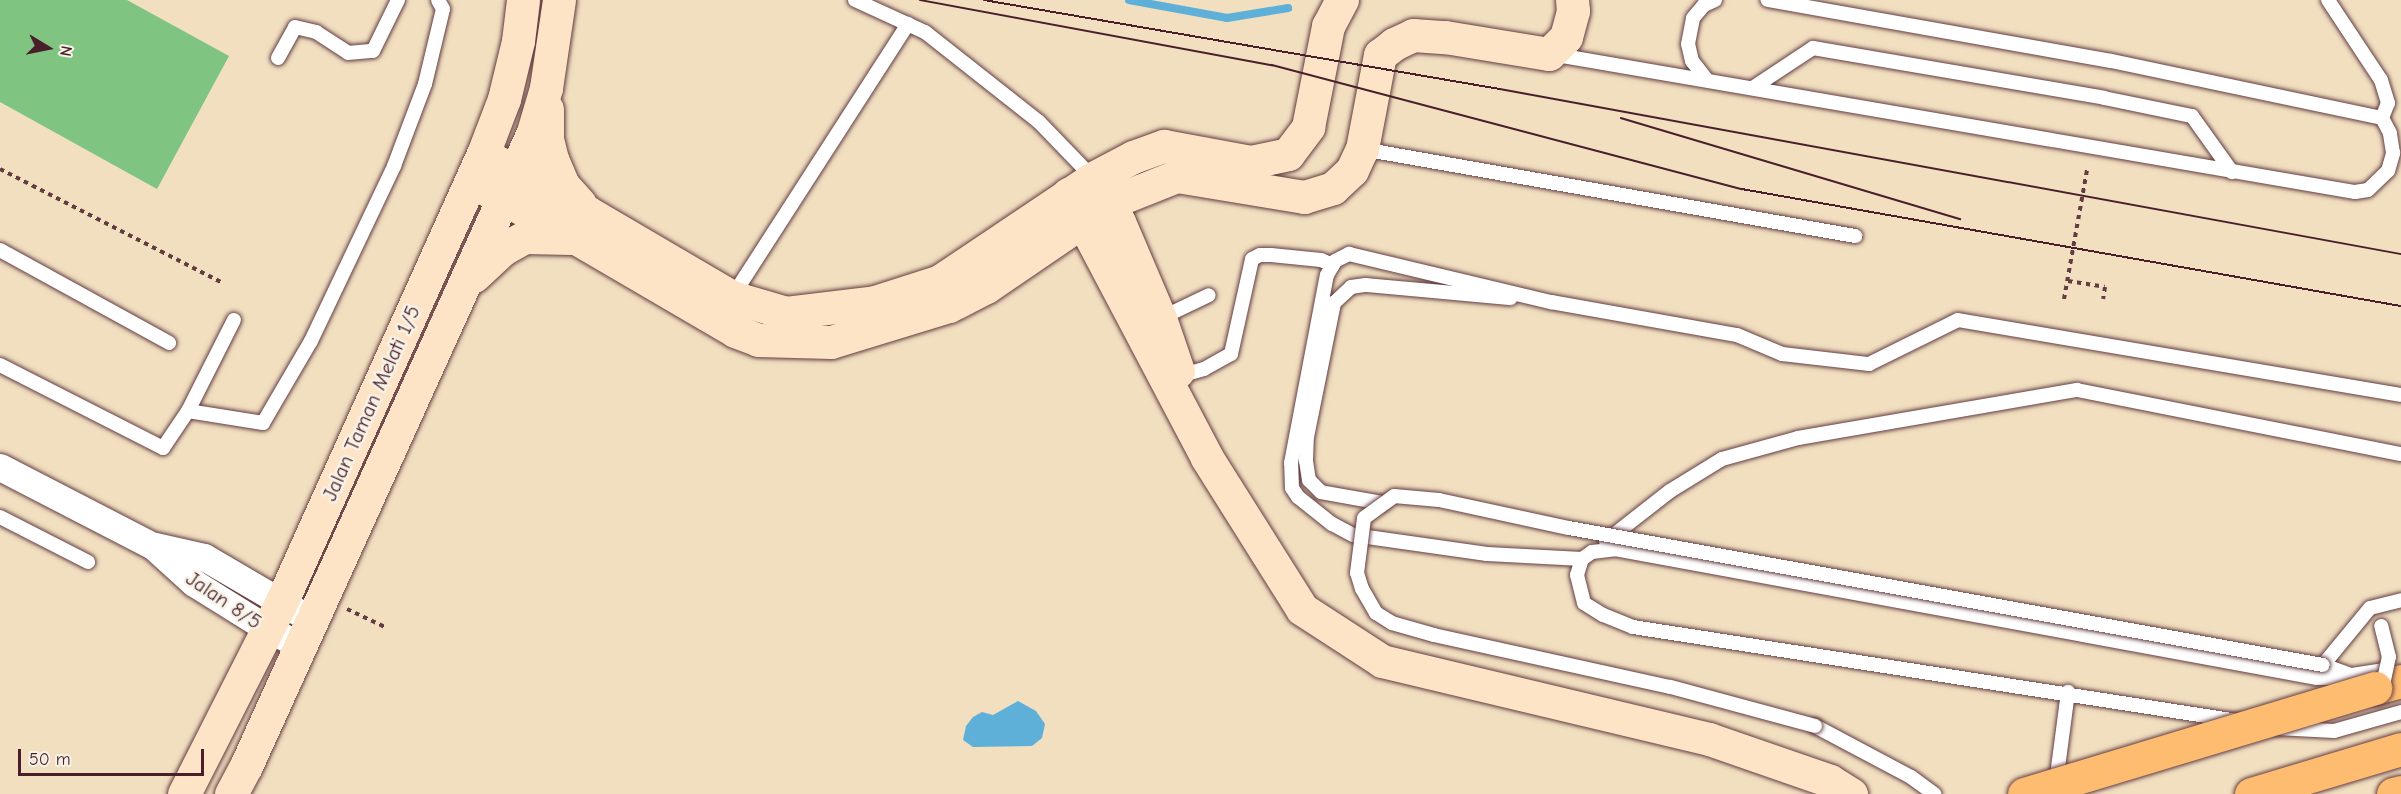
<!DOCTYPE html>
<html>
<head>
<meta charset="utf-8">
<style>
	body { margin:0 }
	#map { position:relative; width:2401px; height:794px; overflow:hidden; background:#f1dfc0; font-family:"Comic Neue",sans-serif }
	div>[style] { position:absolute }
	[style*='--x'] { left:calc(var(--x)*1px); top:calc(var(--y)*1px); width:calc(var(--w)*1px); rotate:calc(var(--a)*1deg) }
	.green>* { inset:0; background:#7fc581 }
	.water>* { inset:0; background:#5eb0d9 }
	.stream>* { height:8px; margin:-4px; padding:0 4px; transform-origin:4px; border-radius:4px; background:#5eb0d9 }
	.path>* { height:4px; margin-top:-2px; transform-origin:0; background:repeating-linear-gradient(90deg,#633c41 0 4.5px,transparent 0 9px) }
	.roads { filter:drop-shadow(0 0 2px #633c41) drop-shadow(0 0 2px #633c41) }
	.lane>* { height:14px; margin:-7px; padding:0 7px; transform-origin:7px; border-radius:7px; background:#fff }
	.street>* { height:27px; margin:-13.5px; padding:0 13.5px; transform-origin:13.5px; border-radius:13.5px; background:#fff }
	.secondary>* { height:33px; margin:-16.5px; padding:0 16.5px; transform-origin:16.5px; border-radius:16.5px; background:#fee4c6 }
	.highway>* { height:33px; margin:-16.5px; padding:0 16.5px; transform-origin:16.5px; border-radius:16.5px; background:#fdbc70 }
	.tram>* { height:1.5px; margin:-0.75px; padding:0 0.75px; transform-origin:0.75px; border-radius:0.75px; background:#4a1f2b }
	.bridges { filter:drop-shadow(0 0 2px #633c41) drop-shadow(0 0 2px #633c41) }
	.lane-bridge>* { height:14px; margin:-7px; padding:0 7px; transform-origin:7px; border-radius:7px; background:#fff }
	.highway-bridge>* { height:33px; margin:-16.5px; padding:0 16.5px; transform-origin:16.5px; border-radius:16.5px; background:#fdbc70 }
	span { translate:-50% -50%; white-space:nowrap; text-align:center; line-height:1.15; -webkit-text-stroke:5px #f7f3e8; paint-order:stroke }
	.street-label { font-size:21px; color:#4a1f2b }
	.north { position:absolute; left:18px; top:18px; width:60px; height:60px; -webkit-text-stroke:4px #f7f3e8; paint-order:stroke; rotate:100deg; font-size:16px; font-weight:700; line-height:24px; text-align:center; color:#4a1f2b }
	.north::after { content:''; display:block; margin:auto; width:21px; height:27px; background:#4a1f2b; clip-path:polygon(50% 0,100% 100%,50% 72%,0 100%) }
	.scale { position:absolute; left:18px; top:749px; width:186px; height:27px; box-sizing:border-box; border:3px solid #4a1f2b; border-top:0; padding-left:8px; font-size:18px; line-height:21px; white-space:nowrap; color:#4a1f2b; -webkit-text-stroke:4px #f7f3e8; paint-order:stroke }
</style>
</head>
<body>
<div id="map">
	<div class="green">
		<i style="clip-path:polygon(0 0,127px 0,229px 56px,157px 189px,0 102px)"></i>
	</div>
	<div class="water">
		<i style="clip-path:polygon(1018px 701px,1036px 711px,1045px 724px,1042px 738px,1032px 746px,973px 747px,963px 740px,966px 726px,973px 717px,982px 712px,993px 715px)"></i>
	</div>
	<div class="stream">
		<i style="--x:1129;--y:0;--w:100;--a:10.4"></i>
		<i style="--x:1227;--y:18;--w:62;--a:-9.3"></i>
	</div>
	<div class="path">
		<i style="--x:0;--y:169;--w:250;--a:27.1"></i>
		<i style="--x:2068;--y:281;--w:37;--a:9"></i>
		<i style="--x:2105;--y:287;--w:12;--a:99"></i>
		<i style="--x:2064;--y:299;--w:131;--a:-79.9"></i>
		<i style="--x:347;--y:609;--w:44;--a:25.4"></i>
	</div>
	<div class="roads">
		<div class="lane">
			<i style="--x:855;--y:0;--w:77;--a:24.6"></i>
			<i style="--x:925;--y:32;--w:145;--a:38.3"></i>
			<i style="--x:1039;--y:122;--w:78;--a:46"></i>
			<i style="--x:2328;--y:0;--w:96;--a:56.5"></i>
			<i style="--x:2381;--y:80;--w:24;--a:73"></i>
			<i style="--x:2388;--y:103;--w:16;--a:112"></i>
			<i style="--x:1551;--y:54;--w:816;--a:9.74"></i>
			<i style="--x:2355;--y:192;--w:13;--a:-9"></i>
			<i style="--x:2368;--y:190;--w:28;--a:-44"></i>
			<i style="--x:2388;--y:171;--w:19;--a:-74"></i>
			<i style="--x:2393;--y:153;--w:20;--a:-99"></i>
			<i style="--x:2390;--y:133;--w:17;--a:-118"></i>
			<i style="--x:2382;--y:118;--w:277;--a:-168.1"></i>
			<i style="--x:2111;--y:61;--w:349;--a:-169.9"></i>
			<i style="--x:278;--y:58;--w:35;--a:-61"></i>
			<i style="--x:295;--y:27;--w:22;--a:13"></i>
			<i style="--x:316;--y:32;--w:38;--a:33"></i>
			<i style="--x:348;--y:53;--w:25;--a:-5"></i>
			<i style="--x:373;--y:51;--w:57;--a:-63.9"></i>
			<i style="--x:1707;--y:80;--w:24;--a:-128"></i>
			<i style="--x:1692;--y:61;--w:17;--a:-103"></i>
			<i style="--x:1688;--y:44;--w:26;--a:-79"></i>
			<i style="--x:1693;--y:18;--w:17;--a:-50"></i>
			<i style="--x:1704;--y:5;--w:12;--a:-24"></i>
			<i style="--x:1754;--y:87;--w:71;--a:-33.5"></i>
			<i style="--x:1813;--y:48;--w:295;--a:9.7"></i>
			<i style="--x:2104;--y:98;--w:90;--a:11.6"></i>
			<i style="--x:2192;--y:116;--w:69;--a:54.5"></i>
			<i style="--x:1362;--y:149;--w:501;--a:10.01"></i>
			<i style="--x:0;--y:250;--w:193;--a:28.8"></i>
			<i style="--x:732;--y:297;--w:325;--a:-57.2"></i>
			<i style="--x:1159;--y:319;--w:55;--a:-25.6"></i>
			<i style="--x:0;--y:365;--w:183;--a:27"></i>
			<i style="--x:163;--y:448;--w:45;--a:-56"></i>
			<i style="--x:188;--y:411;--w:102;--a:-63.2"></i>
			<i style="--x:1176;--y:377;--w:29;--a:-16"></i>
			<i style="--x:1204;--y:369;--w:31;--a:-29"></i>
			<i style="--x:1231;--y:354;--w:97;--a:-77.5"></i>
			<i style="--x:1252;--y:259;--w:9;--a:-27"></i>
			<i style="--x:1260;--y:255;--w:11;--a:0"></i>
			<i style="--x:1271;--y:255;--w:50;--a:5.7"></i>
			<i style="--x:1321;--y:260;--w:13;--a:23"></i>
			<i style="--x:188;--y:411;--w:76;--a:9.1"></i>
			<i style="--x:263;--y:423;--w:95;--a:-59.7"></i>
			<i style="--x:311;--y:341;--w:194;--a:-64.6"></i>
			<i style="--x:394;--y:166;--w:88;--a:-69.3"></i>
			<i style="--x:425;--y:84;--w:77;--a:-76.5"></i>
			<i style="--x:443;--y:9;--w:10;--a:-119"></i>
			<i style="--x:1382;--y:503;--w:62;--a:-169.8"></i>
			<i style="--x:1321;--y:492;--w:17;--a:-135"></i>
			<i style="--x:1309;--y:480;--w:19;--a:-99"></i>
			<i style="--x:1306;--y:461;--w:24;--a:-88"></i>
			<i style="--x:1307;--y:437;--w:137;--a:-78.6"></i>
			<i style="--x:1334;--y:303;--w:23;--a:-43"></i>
			<i style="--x:1351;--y:287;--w:15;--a:-8"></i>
			<i style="--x:1366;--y:285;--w:145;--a:5.2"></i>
			<i style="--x:0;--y:517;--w:99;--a:27.1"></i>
			<i style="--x:1606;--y:541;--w:81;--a:-38"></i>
			<i style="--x:1670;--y:491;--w:61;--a:-31.6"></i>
			<i style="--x:1722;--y:459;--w:79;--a:-15.4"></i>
			<i style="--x:1798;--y:438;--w:283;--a:-9.8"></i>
			<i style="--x:2077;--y:390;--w:330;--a:11.2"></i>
			<i style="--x:1582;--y:559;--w:95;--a:-177"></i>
			<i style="--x:1487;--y:554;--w:135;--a:-171.9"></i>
			<i style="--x:1353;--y:535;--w:24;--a:-152"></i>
			<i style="--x:1332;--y:524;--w:43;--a:-141.5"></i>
			<i style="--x:1298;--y:497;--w:11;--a:-124"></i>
			<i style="--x:1292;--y:488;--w:25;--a:-92"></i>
			<i style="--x:1291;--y:463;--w:191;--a:-79.2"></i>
			<i style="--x:1327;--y:275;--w:16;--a:-60"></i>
			<i style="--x:1335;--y:261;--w:16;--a:-27"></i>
			<i style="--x:1349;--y:254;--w:208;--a:13.4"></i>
			<i style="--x:1551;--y:302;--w:189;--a:10.1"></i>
			<i style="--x:1737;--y:335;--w:49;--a:22.9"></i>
			<i style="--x:1782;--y:354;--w:88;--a:6.6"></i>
			<i style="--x:1869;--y:364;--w:99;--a:-26.3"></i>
			<i style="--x:1958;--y:320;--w:449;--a:9.6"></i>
			<i style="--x:2351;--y:675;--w:30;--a:-160"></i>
			<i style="--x:2323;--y:665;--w:74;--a:-50.5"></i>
			<i style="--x:2370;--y:608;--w:32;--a:-14"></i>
			<i style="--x:2238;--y:721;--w:612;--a:-171.17"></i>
			<i style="--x:1633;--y:627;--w:32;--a:-158"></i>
			<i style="--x:1603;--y:615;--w:22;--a:-148"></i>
			<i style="--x:1584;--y:603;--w:29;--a:-104"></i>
			<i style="--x:1577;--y:575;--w:17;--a:-73"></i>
			<i style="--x:1582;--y:559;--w:12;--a:-35"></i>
			<i style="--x:1592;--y:552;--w:23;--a:-7"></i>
			<i style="--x:1615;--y:549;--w:714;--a:10.41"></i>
			<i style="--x:2317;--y:678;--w:16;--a:0"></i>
			<i style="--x:2333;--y:678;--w:52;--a:-8.9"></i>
			<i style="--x:1815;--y:726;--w:109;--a:28"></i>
			<i style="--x:1911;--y:777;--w:29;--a:36"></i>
			<i style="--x:2277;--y:728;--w:57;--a:3"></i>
			<i style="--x:2334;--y:731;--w:70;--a:-15.8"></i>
			<i style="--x:2056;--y:783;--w:92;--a:-82.5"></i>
		</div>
		<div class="street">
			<i style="--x:0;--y:467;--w:172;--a:27.3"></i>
			<i style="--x:153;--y:546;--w:55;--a:42.1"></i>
			<i style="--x:194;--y:583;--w:87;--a:31.9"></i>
			<i style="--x:268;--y:629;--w:36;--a:27"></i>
			<i style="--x:155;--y:546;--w:50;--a:12.7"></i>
			<i style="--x:204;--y:557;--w:125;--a:30.3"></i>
		</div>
		<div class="secondary">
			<i style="--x:547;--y:109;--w:30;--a:90"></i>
			<i style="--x:547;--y:139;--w:21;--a:76"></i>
			<i style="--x:552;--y:159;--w:28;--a:67"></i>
			<i style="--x:563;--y:185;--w:25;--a:48"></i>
			<i style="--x:483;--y:154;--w:119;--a:29.1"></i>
			<i style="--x:587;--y:212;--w:168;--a:30.4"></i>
			<i style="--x:732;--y:297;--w:56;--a:16.5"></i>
			<i style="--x:786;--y:313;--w:90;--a:-7"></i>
			<i style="--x:875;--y:302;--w:68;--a:-17.9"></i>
			<i style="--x:940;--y:281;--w:184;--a:-33.9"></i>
			<i style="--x:1093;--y:178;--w:45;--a:-27.7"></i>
			<i style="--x:1133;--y:157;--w:33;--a:-20"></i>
			<i style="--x:1164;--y:146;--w:88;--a:10.4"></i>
			<i style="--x:1251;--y:162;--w:38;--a:-12"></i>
			<i style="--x:1288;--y:154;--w:34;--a:-53"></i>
			<i style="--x:1308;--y:127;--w:103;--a:-78.8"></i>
			<i style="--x:1328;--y:26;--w:30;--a:-62"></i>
			<i style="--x:471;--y:181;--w:119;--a:28.5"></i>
			<i style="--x:576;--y:238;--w:184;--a:30.3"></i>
			<i style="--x:735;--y:331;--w:25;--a:21"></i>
			<i style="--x:758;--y:340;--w:73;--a:1.6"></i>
			<i style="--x:831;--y:342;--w:123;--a:-17"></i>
			<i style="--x:949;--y:306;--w:42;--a:-27.2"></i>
			<i style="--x:986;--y:287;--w:149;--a:-34.3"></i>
			<i style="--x:1109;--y:203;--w:73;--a:-21.7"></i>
			<i style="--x:1177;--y:176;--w:129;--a:9.4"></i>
			<i style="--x:1304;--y:197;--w:30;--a:-17"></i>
			<i style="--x:1333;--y:188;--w:26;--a:-43"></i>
			<i style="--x:1352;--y:170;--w:23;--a:-65"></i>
			<i style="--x:1362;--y:149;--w:96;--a:-79.2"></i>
			<i style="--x:1380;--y:55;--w:18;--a:-38"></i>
			<i style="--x:1394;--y:44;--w:21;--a:-25"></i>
			<i style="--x:1413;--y:35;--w:32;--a:4"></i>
			<i style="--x:1445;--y:37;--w:105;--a:9.3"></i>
			<i style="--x:1549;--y:54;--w:24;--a:-45"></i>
			<i style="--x:1566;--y:37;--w:27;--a:-75"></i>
			<i style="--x:1573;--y:11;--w:11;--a:-95"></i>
			<i style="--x:1097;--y:184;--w:44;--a:59.9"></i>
			<i style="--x:1119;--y:222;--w:104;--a:66.9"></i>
			<i style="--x:1160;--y:318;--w:56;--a:71.2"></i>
			<i style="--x:1068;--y:194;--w:298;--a:62.2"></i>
			<i style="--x:1207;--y:458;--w:178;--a:57.8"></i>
			<i style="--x:1302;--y:609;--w:95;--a:33"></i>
			<i style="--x:1382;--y:661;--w:336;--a:13.4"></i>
			<i style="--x:1709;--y:739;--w:128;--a:19.1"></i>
			<i style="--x:1830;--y:781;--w:25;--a:32"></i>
			<i style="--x:474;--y:276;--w:40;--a:-43"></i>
			<i style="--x:503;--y:249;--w:25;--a:-29"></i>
			<i style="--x:525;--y:237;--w:46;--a:1.2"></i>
			<i style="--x:184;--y:794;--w:214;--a:-63.1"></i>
			<i style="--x:281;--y:603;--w:492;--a:-65.8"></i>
			<i style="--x:483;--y:154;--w:59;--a:-69.1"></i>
			<i style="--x:504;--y:99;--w:60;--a:-76.4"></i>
			<i style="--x:518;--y:41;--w:41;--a:-83"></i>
			<i style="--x:231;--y:794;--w:32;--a:-62"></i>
			<i style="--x:246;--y:766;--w:696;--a:-65.64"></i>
			<i style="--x:533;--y:132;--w:46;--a:-73.5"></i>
			<i style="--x:546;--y:88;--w:89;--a:-81.6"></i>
		</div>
		<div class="highway">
			<i style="--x:2375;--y:688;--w:27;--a:-15"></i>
			<i style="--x:2251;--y:794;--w:157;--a:-16.7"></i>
			<i style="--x:2393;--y:794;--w:8;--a:-14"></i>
		</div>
	</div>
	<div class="tram">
		<i style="--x:920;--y:0;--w:358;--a:10.5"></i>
		<i style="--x:1272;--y:65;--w:486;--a:14.8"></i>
		<i style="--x:1742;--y:189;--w:669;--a:10.07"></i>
		<i style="--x:984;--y:0;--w:524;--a:9.79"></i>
		<i style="--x:1500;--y:89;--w:916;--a:10.38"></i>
		<i style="--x:1621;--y:118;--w:354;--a:16.6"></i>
	</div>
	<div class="bridges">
		<div class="lane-bridge">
			<i style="--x:2375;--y:688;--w:12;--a:-42"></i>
			<i style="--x:2384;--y:680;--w:24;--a:-78"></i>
			<i style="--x:2389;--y:657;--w:32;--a:-104"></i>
			<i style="--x:1815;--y:726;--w:150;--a:-164.9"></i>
			<i style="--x:1670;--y:687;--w:242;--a:-167.6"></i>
			<i style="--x:1434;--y:635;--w:44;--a:-164.1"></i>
			<i style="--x:1392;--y:623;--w:19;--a:-148"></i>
			<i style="--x:1376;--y:613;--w:28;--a:-120"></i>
			<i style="--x:1362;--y:589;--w:17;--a:-107"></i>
			<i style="--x:1357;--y:573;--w:55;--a:-82.7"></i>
			<i style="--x:1364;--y:518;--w:37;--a:-36"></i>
			<i style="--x:1394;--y:496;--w:45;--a:5.1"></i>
			<i style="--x:1439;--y:500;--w:133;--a:12.2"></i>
			<i style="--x:1569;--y:528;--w:766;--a:10.3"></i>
		</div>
		<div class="highway-bridge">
			<i style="--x:2024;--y:794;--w:367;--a:-16.8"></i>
		</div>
	</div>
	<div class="street-label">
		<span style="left:371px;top:403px;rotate:-66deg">Jalan Taman Melati 1/5</span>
		<span style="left:224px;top:600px;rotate:34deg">Jalan 8/5</span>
	</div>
	<div class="north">N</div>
	<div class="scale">50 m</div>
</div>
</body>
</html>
